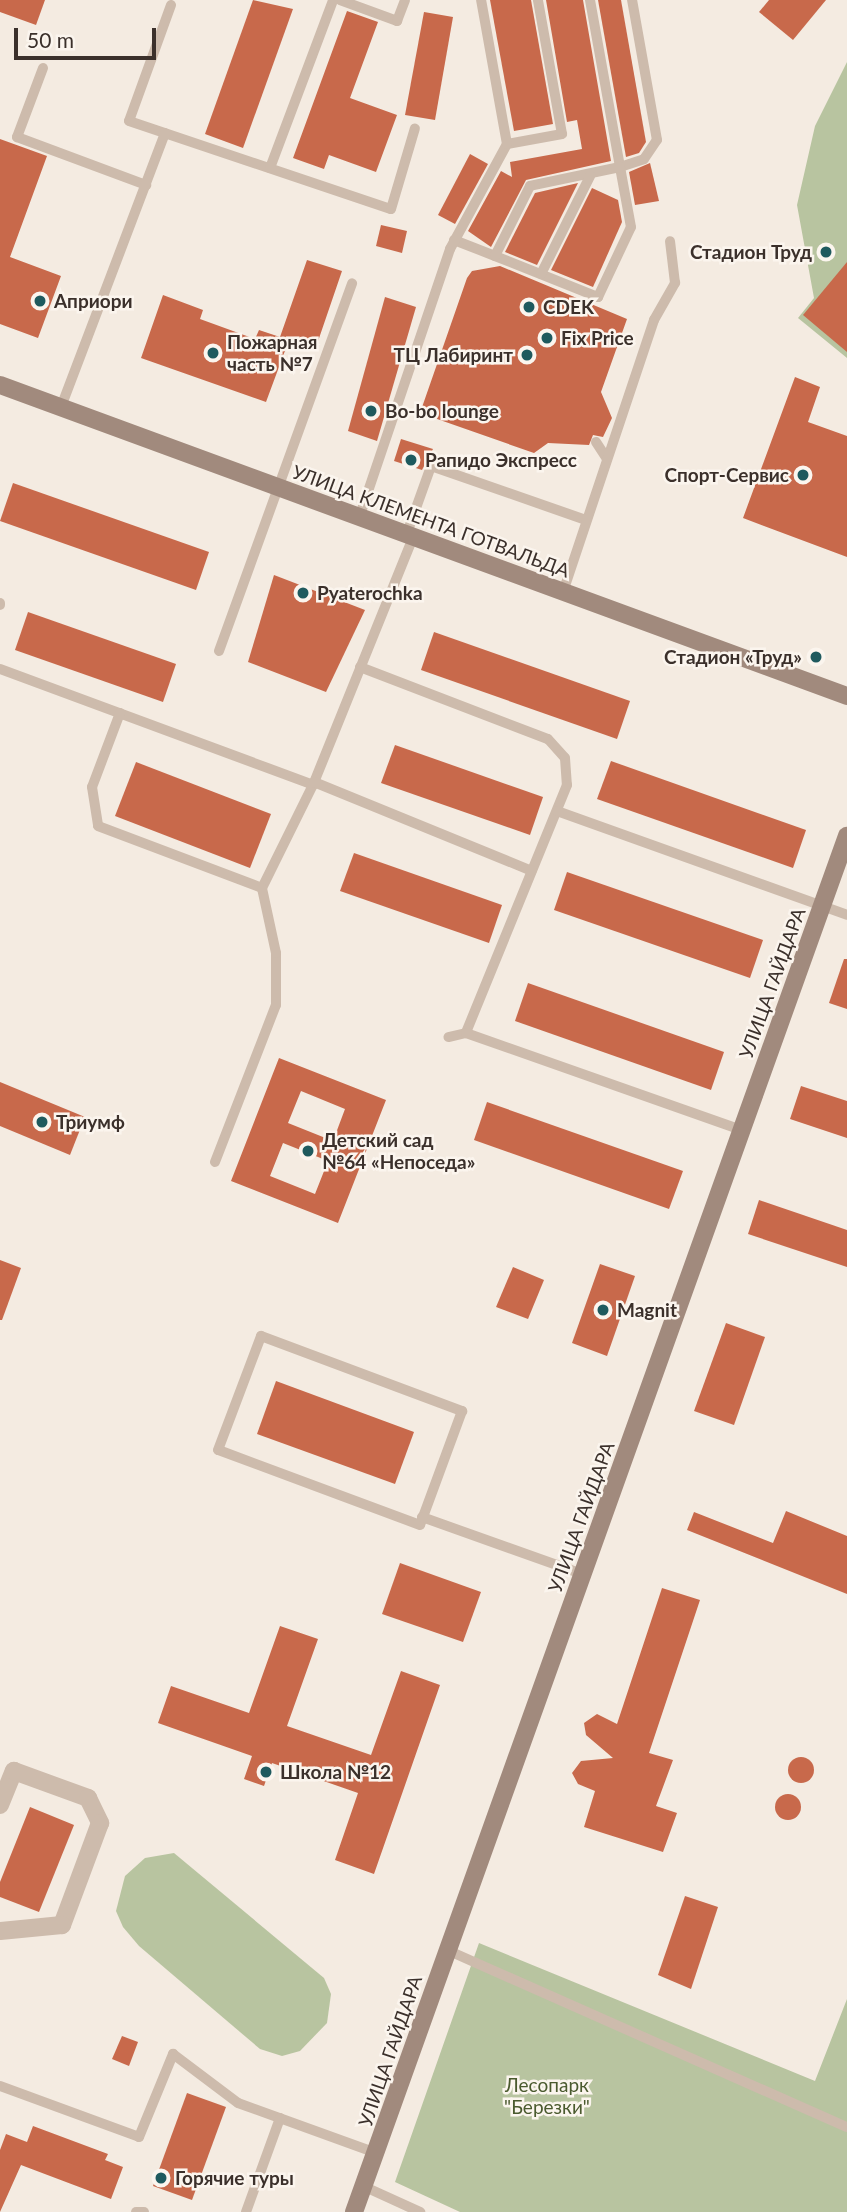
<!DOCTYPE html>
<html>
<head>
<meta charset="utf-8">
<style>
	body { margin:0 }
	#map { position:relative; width:847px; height:2212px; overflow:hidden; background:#f4ebe1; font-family:Lato,sans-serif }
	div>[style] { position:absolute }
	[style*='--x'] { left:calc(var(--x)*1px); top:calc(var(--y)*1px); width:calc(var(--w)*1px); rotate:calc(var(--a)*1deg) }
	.green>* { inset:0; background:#b8c4a0 }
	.building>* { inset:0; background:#c8694b }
	.round { border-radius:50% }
	.lane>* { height:10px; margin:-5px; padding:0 5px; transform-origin:5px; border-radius:5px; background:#cdbbac }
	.street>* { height:18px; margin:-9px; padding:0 9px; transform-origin:9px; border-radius:9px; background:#cdbbac }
	.secondary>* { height:18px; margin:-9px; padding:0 9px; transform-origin:9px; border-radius:9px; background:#a18a7d }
	.dots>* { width:19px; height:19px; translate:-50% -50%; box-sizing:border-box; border:4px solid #fbf5ee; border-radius:50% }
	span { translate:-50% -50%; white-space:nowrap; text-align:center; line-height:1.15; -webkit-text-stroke:5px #fbf5ee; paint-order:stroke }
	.poi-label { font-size:19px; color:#3b302b; font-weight:700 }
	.right { translate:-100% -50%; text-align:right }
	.left { translate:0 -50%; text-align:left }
	.street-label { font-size:19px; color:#3b302b }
	.park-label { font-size:19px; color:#4a5a2e }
	.scale { position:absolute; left:14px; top:28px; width:142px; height:32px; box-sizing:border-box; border:4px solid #3b302b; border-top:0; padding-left:9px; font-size:21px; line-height:24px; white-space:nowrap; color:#3b302b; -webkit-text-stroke:5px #fbf5ee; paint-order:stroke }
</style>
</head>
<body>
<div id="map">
	<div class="green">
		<i style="clip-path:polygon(847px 62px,847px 358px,798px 318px,814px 298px,797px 205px,815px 126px)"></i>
		<i style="clip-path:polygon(174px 1853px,324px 1978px,331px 1994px,327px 2023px,300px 2051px,282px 2056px,260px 2049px,139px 1946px,123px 1927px,116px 1911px,125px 1876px,145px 1858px)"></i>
		<i style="clip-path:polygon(479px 1943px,815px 2081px,847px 1999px,847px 2212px,460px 2212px,395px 2182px)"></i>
	</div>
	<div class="building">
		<i style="clip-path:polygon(0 0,45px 0,36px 25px,0 12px)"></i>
		<i style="clip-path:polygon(253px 0,293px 9px,243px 148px,205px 134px)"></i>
		<i style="clip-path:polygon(490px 0,531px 0,553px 124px,514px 131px)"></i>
		<i style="clip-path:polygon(546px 0,583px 0,611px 161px,526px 180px,491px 247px,468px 231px,501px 171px,512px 177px,510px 162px,582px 149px,577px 120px,567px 122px)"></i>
		<i style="clip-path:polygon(598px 0,621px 0,646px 142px,639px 153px,626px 157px)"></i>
		<i style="clip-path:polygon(769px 0,826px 0,793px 40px,759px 12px)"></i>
		<i style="clip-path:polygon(347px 11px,378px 22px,350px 98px,397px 115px,376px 172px,329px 155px,324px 169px,293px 158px)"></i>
		<i style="clip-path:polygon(424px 12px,453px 17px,435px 120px,405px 115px)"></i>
		<i style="clip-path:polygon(0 139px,47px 156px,10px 257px,61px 276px,38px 338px,0 324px)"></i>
		<i style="clip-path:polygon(470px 154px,488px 164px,455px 224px,438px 215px)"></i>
		<i style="clip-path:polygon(650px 163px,659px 201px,635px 205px,629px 172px)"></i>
		<i style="clip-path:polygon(578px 183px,537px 265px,505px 252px,535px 193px)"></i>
		<i style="clip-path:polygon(592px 188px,618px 200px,622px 222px,593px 287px,551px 270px)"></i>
		<i style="clip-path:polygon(381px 225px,407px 231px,402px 253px,376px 246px)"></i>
		<i style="clip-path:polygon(307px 260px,342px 271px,315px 350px,286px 348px,266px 402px,141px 358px,163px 295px,203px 310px,200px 319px,255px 339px,259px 330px,280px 337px)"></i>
		<i style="clip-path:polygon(847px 262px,847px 352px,803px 315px)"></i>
		<i style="clip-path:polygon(500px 266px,627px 319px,601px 392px,612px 418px,603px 437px,593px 435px,589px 445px,548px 443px,534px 453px,420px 413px,467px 278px,472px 271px)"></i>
		<i style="clip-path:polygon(385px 297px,416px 307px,377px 441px,348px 431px)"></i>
		<i style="clip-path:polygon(795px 377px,820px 387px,808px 422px,847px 436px,847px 557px,743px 518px)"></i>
		<i style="clip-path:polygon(401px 439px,433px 449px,422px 470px,394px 461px)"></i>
		<i style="clip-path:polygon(13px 483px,209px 552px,196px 590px,0 521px)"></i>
		<i style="clip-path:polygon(274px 575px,365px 610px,326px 692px,248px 662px)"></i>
		<i style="clip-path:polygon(28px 612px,176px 664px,163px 702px,15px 650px)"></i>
		<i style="clip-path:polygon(434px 632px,630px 701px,617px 739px,421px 670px)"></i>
		<i style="clip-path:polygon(395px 745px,543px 797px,530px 835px,381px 783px)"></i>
		<i style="clip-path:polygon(611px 761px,806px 830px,793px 868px,597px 799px)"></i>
		<i style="clip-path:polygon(136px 762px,271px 814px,250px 868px,115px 816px)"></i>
		<i style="clip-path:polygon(354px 853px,502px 905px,489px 943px,340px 891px)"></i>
		<i style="clip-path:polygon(567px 872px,763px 940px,750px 978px,554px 910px)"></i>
		<i style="clip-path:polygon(844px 959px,847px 959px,847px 1009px,829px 1003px)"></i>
		<i style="clip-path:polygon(528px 983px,724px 1052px,711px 1090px,515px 1021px)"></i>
		<i style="clip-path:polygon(evenodd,279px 1058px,386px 1100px,338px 1223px,231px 1181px,279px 1058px,301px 1091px,345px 1109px,333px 1141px,288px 1123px,301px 1091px,279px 1058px,283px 1143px,328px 1161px,315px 1194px,270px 1176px,283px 1143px)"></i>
		<i style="clip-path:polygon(0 1082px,85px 1117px,70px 1155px,0 1126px)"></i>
		<i style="clip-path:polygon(801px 1086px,847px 1101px,847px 1138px,790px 1119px)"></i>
		<i style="clip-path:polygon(487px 1102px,683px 1171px,669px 1209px,474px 1140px)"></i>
		<i style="clip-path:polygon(759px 1200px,847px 1230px,847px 1267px,748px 1234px)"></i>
		<i style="clip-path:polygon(0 1260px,21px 1268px,2px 1320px,0 1320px)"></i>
		<i style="clip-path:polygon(600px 1264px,635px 1276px,607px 1356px,572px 1343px)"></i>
		<i style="clip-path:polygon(513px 1267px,544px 1280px,528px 1319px,496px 1307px)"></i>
		<i style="clip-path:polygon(726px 1323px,765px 1337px,734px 1425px,694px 1411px)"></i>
		<i style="clip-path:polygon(276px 1381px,414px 1432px,395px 1484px,257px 1434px)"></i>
		<i style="clip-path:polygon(786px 1511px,847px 1536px,847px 1594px,687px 1530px,694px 1512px,773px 1543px)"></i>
		<i style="clip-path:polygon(400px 1563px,481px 1592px,463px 1642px,382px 1614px)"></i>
		<i style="clip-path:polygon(662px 1588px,700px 1600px,649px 1753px,673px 1760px,656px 1806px,677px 1813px,663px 1852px,584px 1827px,595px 1791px,578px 1784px,572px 1773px,581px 1761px,613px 1758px,586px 1735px,584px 1723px,597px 1714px,617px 1724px)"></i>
		<i style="clip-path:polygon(280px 1626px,318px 1639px,287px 1726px,371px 1755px,401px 1671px,440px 1685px,374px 1874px,335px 1860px,358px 1793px,272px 1763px,264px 1786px,244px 1779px,252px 1756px,158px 1723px,171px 1686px,249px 1713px)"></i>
		<i class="round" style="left:788px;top:1757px;width:26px;height:26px"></i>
		<i class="round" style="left:775px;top:1794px;width:26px;height:26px"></i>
		<i style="clip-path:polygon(30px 1807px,74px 1825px,39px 1912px,0 1897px,0 1882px)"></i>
		<i style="clip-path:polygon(685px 1896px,718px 1907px,691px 1989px,658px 1975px)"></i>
		<i style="clip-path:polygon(122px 2036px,138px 2042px,129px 2066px,112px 2059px)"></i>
		<i style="clip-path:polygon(187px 2093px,226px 2107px,192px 2200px,153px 2186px)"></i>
		<i style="clip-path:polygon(33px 2126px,108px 2154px,105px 2160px,123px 2167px,111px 2199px,21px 2165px,0 2212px,0 2150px,6px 2134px,27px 2142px)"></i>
	</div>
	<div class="lane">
		<i style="--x:340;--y:0;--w:61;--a:20.2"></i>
		<i style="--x:397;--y:21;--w:22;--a:-69"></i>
		<i style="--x:590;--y:0;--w:170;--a:79.8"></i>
		<i style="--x:620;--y:167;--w:25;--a:-18"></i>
		<i style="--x:644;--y:159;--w:23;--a:-56"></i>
		<i style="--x:657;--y:140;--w:142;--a:-100.1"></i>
		<i style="--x:171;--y:5;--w:123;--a:109.9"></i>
		<i style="--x:129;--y:121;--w:276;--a:18.6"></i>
		<i style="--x:391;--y:209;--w:84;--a:-73.5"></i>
		<i style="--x:43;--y:68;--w:74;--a:110.6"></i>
		<i style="--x:17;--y:137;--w:138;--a:20.4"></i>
		<i style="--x:507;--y:144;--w:56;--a:-10.3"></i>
		<i style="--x:562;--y:134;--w:136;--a:-100.2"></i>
		<i style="--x:270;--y:168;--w:179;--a:-69.4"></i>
		<i style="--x:454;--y:240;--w:44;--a:21.3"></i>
		<i style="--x:495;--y:256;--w:111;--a:21.7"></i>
		<i style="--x:598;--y:297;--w:77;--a:-64.8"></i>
		<i style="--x:631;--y:227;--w:61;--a:-100.4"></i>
		<i style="--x:620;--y:167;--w:92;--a:168.1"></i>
		<i style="--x:530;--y:186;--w:78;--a:116.6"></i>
		<i style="--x:541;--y:274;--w:110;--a:-63.4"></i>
		<i style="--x:61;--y:407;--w:293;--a:-69.2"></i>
		<i style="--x:596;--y:442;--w:20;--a:57"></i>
		<i style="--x:359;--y:518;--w:284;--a:-71.3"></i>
		<i style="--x:450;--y:249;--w:119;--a:-61.5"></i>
		<i style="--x:507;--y:144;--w:146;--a:-100.2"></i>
		<i style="--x:406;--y:536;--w:74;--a:-70.3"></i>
		<i style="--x:431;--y:466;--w:164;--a:19.2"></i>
		<i style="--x:563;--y:592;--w:287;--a:-71.5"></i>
		<i style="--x:654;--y:320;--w:43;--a:-60.4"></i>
		<i style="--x:675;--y:283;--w:42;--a:-96.8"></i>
		<i style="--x:0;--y:603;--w:2;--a:90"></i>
		<i style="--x:219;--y:651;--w:391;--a:-70.1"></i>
		<i style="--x:360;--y:667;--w:201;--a:21"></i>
		<i style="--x:548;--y:739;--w:25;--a:48"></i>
		<i style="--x:565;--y:758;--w:27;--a:86"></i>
		<i style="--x:567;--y:785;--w:268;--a:112.2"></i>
		<i style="--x:466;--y:1033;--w:18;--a:167"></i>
		<i style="--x:0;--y:669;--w:334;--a:20.3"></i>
		<i style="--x:313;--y:785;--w:266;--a:-68"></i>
		<i style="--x:120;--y:713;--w:79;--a:110.7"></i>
		<i style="--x:92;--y:787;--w:39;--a:81"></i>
		<i style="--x:98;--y:826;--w:175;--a:20.7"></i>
		<i style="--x:262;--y:888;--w:115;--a:-63.7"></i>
		<i style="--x:314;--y:782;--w:235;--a:22.2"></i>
		<i style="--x:557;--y:811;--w:308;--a:19.7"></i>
		<i style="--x:466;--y:1033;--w:292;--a:19.4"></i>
		<i style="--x:215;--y:1162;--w:168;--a:-68.8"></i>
		<i style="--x:276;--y:1005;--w:52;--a:-90"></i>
		<i style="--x:276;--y:953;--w:66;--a:-102.2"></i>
		<i style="--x:261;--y:1336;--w:215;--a:20.5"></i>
		<i style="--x:462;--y:1411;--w:121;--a:110.2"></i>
		<i style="--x:420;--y:1525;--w:215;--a:-159.6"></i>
		<i style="--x:218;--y:1450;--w:122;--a:-69.3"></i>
		<i style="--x:422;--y:1517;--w:170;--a:19.6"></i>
		<i style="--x:447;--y:1950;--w:437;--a:23.9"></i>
		<i style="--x:0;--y:2086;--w:148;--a:20.1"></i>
		<i style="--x:139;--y:2137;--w:90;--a:-67.7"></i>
		<i style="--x:173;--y:2054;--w:81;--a:37"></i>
		<i style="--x:238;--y:2103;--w:147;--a:19.9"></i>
		<i style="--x:363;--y:2186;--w:63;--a:24.5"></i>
		<i style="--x:136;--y:2212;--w:8;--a:0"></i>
		<i style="--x:246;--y:2212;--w:100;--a:-70.1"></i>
	</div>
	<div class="street">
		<i style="--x:0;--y:1805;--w:37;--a:-68"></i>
		<i style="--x:14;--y:1771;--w:79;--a:20"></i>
		<i style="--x:88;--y:1798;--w:28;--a:64"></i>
		<i style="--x:100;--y:1823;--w:109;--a:110.4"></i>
		<i style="--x:62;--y:1925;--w:62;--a:174.5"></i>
	</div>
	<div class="secondary">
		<i style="--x:0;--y:385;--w:902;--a:20.16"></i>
		<i style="--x:354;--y:2212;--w:1462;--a:-70.29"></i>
	</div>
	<div class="dots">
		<i style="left:826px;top:252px;background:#1f5a5e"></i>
		<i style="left:40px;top:301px;background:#1f5a5e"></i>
		<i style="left:529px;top:307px;background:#1f5a5e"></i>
		<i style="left:547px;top:338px;background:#1f5a5e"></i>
		<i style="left:213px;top:353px;background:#1f5a5e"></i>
		<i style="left:527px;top:355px;background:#1f5a5e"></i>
		<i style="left:371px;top:411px;background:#1f5a5e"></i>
		<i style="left:411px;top:460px;background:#1f5a5e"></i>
		<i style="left:803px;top:475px;background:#1f5a5e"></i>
		<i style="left:303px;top:593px;background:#1f5a5e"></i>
		<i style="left:816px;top:657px;background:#1f5a5e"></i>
		<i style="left:42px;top:1122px;background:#1f5a5e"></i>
		<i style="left:308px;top:1151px;background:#1f5a5e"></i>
		<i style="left:603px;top:1310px;background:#1f5a5e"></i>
		<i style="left:266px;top:1772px;background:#1f5a5e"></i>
		<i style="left:161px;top:2178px;background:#1f5a5e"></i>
	</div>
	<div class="poi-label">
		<span class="right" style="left:812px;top:252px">Стадион Труд</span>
		<span class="left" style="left:54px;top:301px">Априори</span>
		<span class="left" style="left:543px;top:307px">CDEK</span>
		<span class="left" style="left:561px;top:338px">Fix Price</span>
		<span class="left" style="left:227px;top:353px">Пожарная<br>часть №7</span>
		<span class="right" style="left:513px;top:355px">ТЦ Лабиринт</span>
		<span class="left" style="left:385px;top:411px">Bo-bo lounge</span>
		<span class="left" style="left:425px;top:460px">Рапидо Экспресс</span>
		<span class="right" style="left:789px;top:475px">Спорт-Сервис</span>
		<span class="left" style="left:317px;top:593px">Pyaterochka</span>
		<span class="right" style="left:802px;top:657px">Стадион «Труд»</span>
		<span class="left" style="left:56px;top:1122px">Триумф</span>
		<span class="left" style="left:322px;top:1151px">Детский сад<br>№64 «Непоседа»</span>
		<span class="left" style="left:617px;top:1310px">Magnit</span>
		<span class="left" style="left:280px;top:1772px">Школа №12</span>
		<span class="left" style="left:175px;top:2178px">Горячие туры</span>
	</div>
	<div class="street-label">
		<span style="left:431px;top:521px;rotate:20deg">УЛИЦА КЛЕМЕНТА ГОТВАЛЬДА</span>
		<span style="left:772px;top:983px;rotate:-70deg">УЛИЦА ГАЙДАРА</span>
		<span style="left:581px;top:1517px;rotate:-70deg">УЛИЦА ГАЙДАРА</span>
		<span style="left:390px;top:2051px;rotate:-71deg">УЛИЦА ГАЙДАРА</span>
	</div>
	<div class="park-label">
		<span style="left:547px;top:2096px">Лесопарк<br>"Березки"</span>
	</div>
	<div class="scale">50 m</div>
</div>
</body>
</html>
